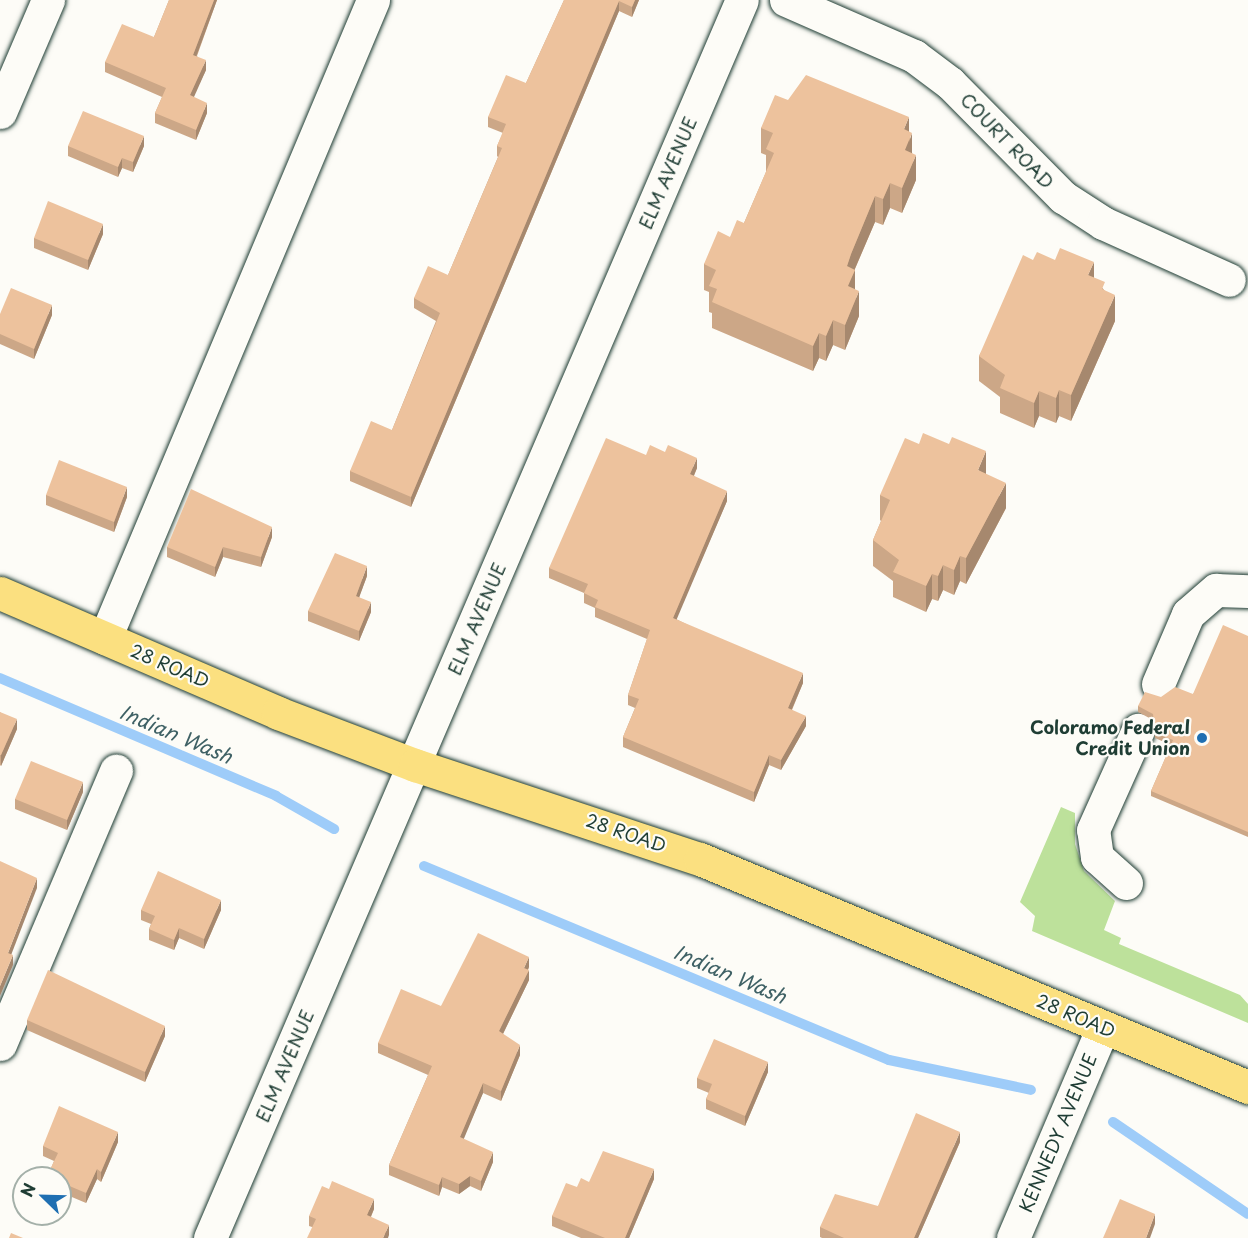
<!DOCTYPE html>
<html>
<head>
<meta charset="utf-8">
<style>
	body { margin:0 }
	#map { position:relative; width:1248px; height:1238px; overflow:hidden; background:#fdfcf7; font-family:"Playpen Sans",sans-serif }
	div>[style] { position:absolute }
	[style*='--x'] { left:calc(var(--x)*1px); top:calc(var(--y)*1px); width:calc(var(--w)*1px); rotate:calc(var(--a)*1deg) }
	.green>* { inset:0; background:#bde19b }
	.stream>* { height:10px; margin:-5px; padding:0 5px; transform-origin:5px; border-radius:5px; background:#9eccf9 }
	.roads { filter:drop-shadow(0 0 2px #1f3d34) drop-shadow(0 0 2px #1f3d34) }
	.minor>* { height:33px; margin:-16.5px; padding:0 16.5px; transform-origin:16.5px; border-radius:16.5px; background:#fdfcf7 }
	.major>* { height:33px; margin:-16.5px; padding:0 16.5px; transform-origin:16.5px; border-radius:16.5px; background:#fbe080 }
	.wall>* { inset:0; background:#cca787 }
	.shaded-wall>* { inset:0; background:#a6886e }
	.building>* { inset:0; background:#edc29d }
	.dots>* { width:16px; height:16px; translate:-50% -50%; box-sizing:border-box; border:3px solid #fdfcf7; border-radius:50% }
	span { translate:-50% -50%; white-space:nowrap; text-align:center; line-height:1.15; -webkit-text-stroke:4.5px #fdfcf7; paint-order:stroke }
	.street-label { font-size:18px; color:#1f3d34 }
	.poi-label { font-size:18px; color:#1f3d34; font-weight:700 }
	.right { translate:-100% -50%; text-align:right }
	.water-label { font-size:20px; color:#3f6165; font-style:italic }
	.north { position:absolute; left:12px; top:1166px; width:60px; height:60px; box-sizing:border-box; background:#fdfcf7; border:2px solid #a4b0a9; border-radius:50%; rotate:293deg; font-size:16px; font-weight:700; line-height:24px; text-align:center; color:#1f3d34 }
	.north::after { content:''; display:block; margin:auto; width:21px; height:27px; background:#1f6fb2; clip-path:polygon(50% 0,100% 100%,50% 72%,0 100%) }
</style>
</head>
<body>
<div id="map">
	<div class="green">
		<i style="clip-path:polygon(1061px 807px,1075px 813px,1075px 844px,1084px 871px,1115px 901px,1104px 930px,1121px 938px,1119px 944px,1240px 995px,1248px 1004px,1248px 1023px,1032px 931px,1035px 916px,1020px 902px)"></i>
	</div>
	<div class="stream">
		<i style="--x:0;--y:678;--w:300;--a:23.1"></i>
		<i style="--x:276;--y:796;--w:67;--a:29.6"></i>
		<i style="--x:424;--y:866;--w:504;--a:22.65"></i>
		<i style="--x:889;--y:1060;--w:145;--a:11.9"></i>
		<i style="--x:1113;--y:1122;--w:163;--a:34.3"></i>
	</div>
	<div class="roads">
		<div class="minor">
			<i style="--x:786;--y:0;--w:140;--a:23.6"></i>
			<i style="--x:914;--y:56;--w:45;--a:36.9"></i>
			<i style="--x:950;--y:83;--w:161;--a:45.3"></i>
			<i style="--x:1063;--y:197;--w:48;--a:33"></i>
			<i style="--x:1103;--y:223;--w:138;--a:24.3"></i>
			<i style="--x:0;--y:112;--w:122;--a:-66.8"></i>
			<i style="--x:105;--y:638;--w:692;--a:-67.21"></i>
			<i style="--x:1158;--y:684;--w:76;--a:-66.8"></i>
			<i style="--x:1188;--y:614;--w:37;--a:-41"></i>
			<i style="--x:1216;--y:590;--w:32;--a:2"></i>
			<i style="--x:1126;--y:883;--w:39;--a:-138"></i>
			<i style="--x:1097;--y:857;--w:27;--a:-98"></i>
			<i style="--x:1093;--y:830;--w:110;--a:-65.8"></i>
			<i style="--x:0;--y:1044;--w:297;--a:-67"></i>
			<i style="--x:210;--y:1238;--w:1347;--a:-66.75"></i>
			<i style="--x:1013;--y:1238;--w:229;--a:-66.9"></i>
		</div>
		<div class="major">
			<i style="--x:0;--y:593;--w:303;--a:23.3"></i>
			<i style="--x:278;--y:713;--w:147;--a:20.8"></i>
			<i style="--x:415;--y:765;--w:300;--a:18.3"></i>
			<i style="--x:700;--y:859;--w:594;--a:22.59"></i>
		</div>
	</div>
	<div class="wall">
		<i style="clip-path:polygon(169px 0,217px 0,197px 56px,206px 70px,193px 97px,207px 113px,196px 140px,155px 123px,155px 113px,162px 97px,105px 72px,105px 62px,154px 37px)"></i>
		<i style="clip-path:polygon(564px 0,639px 0,632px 17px,619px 11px,411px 507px,350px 481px,350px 471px,392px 430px,436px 321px,414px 308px,414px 298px,448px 275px,498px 157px,497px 156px,497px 146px,503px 133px,488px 127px,488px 117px,526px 83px)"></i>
		<i style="clip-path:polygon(788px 100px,909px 131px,916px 180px,902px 213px,890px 208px,883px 225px,875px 222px,855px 269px,855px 289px,859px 316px,845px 350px,833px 345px,826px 361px,819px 358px,813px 371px,712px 328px,712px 313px,709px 312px,709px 292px,704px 290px,704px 264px,744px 223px,766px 172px,766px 155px,761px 153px,761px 128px)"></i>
		<i style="clip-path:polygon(68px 146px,144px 146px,133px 172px,122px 168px,118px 177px,68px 156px)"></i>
		<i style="clip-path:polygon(103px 234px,88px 270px,34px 248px,34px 238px)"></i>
		<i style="clip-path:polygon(1033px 260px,1094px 278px,1105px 291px,1115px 321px,1071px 421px,1059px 416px,1056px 423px,1039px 416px,1034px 428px,1000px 413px,1000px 397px,979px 381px,979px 356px)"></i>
		<i style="clip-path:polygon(0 314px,52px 315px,34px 359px,0 344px)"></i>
		<i style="clip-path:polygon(646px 455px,697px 468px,694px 476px,727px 501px,676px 619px,803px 683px,792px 710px,806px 726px,781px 770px,769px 765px,754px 802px,623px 747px,623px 737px,635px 708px,628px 705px,628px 695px,647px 639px,595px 617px,595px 608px,584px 603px,584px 593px,549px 578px,549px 568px)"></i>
		<i style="clip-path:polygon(986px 474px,1006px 508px,966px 584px,960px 581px,954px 595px,943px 590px,938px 601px,932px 599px,926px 612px,893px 597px,893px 581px,873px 566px,873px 540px,881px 521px,880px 520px,880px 495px)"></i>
		<i style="clip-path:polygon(46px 495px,127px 497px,114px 532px,46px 505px)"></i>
		<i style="clip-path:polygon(272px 537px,261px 567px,223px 557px,215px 577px,167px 557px,167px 547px)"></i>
		<i style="clip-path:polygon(367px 576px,359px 597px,371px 612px,359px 641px,308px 621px,308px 611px)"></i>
		<i style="clip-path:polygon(1248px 636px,1248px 837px,1151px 796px,1151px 791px,1171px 745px,1155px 738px,1153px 720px,1138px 712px,1138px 706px,1161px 697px,1193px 694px)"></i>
		<i style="clip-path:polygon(0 712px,17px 729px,1px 766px,0 765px)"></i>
		<i style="clip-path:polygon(83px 792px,67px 830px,15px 809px,15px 799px)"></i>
		<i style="clip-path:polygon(141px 910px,221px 910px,204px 949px,179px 938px,174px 950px,149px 940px,149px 929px,151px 924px,141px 920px)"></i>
		<i style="clip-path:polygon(529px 967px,528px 970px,529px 980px,503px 1034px,520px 1055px,501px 1101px,483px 1093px,463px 1139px,493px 1162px,481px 1191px,470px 1186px,459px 1194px,442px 1187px,439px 1196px,389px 1175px,389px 1165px,428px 1075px,378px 1053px,378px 1043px,441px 1006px)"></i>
		<i style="clip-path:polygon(27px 1020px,165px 1036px,145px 1082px,27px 1030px)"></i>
		<i style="clip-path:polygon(768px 1072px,745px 1126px,706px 1109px,706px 1099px,709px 1093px,697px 1088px,697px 1078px)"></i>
		<i style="clip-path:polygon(118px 1142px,101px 1182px,97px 1179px,86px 1203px,60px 1192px,60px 1178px,47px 1178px,54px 1161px,43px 1156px,43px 1146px)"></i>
		<i style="clip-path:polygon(960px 1142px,918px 1238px,822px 1238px,820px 1237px,820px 1227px,878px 1206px)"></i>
		<i style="clip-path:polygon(654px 1179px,629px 1238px,581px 1238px,552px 1226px,552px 1216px,577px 1187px,589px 1182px)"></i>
		<i style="clip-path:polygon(374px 1209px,371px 1217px,389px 1235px,312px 1227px,309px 1226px,309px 1216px)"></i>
	</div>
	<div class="shaded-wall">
		<i style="clip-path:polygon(214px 0,217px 0,193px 65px,193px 55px)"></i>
		<i style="clip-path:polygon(635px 0,639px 0,632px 17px,632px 7px)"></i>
		<i style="clip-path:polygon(619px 1px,619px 11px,411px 507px,411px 497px)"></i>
		<i style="clip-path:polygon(206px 60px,206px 70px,190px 106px,190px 95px)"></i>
		<i style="clip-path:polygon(207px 103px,207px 113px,196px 140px,196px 130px)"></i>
		<i style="clip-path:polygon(909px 117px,909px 142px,912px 133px,912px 158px,905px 175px,904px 129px)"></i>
		<i style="clip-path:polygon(144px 136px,144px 146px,133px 172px,133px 162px)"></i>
		<i style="clip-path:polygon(916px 155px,916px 180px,902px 213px,902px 188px)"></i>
		<i style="clip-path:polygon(122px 158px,122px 168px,118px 177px,118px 167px)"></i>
		<i style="clip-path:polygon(890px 183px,890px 208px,883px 225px,883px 199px)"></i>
		<i style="clip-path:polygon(875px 196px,875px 222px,850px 280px,855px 270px,855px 295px,847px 292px,847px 266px,851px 254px)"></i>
		<i style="clip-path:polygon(103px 224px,103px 234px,88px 270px,88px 260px)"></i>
		<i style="clip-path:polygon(1094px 262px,1094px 288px,1088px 275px)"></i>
		<i style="clip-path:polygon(859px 291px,859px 316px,845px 350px,845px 325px)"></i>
		<i style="clip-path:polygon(1115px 295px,1115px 321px,1071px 421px,1071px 395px)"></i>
		<i style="clip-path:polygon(52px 305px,52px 315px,34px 359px,34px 349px)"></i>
		<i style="clip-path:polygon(833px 320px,833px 345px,826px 361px,826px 336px)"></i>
		<i style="clip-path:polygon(819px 333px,819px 358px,813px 371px,813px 346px)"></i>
		<i style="clip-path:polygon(1059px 390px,1059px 416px,1056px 423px,1056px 398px)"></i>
		<i style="clip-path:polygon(1039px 391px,1039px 416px,1034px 428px,1034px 403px)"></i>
		<i style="clip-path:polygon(986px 451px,986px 476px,978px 470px)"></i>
		<i style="clip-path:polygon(697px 458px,697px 468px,690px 484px,690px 474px)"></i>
		<i style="clip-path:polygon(1006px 483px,1006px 508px,966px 584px,966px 558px)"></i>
		<i style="clip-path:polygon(127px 487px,127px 497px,114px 532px,114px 522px)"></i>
		<i style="clip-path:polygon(727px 491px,727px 501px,673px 628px,673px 618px)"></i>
		<i style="clip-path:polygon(272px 527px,272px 537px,261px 567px,261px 557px)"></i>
		<i style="clip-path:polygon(223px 547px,223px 557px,215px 577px,215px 567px)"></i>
		<i style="clip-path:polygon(960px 556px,960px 581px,954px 595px,954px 570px)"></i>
		<i style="clip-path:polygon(943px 565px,943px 590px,938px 601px,938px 576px)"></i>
		<i style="clip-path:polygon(367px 566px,367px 576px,356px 606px,356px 596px)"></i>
		<i style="clip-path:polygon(932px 574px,932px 599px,926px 612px,926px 586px)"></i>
		<i style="clip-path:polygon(371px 602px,371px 612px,359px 641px,359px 631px)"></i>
		<i style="clip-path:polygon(803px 673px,803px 683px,788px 718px,788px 708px)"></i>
		<i style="clip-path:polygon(806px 716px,806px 726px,781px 770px,781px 760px)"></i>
		<i style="clip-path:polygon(17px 719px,17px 729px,1px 766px,1px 755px)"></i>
		<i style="clip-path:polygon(769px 755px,769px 765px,754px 802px,754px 792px)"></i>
		<i style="clip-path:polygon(83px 782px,83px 792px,67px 830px,67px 820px)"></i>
		<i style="clip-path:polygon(37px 878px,37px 888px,8px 963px,8px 953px)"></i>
		<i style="clip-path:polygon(221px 900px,221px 910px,204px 949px,204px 939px)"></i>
		<i style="clip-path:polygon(179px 928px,179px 938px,174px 950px,174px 940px)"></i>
		<i style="clip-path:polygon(13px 955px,13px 965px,0 996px,0 986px)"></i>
		<i style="clip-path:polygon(529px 957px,529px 967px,524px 978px,524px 968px)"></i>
		<i style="clip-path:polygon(529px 970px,529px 980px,499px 1042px,499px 1031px)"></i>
		<i style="clip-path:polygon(165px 1026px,165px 1036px,145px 1082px,145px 1072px)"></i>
		<i style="clip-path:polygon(520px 1045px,520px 1055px,501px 1101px,501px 1091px)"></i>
		<i style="clip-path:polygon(768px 1062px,768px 1072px,745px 1126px,745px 1116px)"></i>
		<i style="clip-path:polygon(483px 1083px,483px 1093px,460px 1148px,460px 1137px)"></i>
		<i style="clip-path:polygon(118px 1132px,118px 1142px,101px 1182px,101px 1172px)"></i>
		<i style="clip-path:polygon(960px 1132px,960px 1142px,918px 1238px,914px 1238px)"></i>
		<i style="clip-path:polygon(493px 1152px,493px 1162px,481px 1191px,481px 1181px)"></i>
		<i style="clip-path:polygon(97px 1169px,97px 1179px,86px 1203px,86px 1193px)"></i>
		<i style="clip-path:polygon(654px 1169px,654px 1179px,629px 1238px,625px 1238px)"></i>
		<i style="clip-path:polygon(470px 1176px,470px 1186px,459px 1194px,459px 1184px)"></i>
		<i style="clip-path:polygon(442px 1177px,442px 1187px,439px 1196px,439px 1185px)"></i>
		<i style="clip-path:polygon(374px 1199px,374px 1209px,367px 1225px,367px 1215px)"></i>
		<i style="clip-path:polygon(1155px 1214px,1155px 1224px,1150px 1238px,1146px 1238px)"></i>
		<i style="clip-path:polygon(389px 1225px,389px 1235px,388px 1238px,383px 1238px)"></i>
	</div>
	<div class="building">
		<i style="clip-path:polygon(169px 0,214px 0,193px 55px,206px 60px,190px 95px,207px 103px,196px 130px,155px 113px,166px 88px,105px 62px,122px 24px,154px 37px)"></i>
		<i style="clip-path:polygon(564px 0,635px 0,632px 7px,619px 1px,411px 497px,350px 471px,371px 421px,392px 430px,440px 313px,414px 298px,428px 266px,448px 275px,502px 148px,497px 146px,506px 124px,488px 117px,506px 75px,526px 83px)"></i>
		<i style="clip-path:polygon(806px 75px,909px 117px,904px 129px,912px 133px,905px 150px,916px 155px,902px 188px,890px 183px,883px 199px,875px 196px,851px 254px,847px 266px,855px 270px,848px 286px,859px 291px,845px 325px,833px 320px,826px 336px,819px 333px,813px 346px,712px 302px,717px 289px,709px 286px,716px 270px,704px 264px,718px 231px,730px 237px,737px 220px,744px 223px,774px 153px,766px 149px,773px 133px,761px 128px,775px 95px,788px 100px)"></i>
		<i style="clip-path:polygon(83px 111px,144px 136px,133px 162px,122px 158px,118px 167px,68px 146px)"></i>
		<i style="clip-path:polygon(48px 201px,103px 224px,88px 260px,34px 238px)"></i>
		<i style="clip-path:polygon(1060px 248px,1094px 262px,1088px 275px,1105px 282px,1102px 289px,1115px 295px,1071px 395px,1059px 390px,1056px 398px,1039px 391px,1034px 403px,1000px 388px,1005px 375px,979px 356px,1023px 255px,1033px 260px,1037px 252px,1055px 260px)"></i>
		<i style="clip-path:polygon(11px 288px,52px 305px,34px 349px,0 334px,0 314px)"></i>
		<i style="clip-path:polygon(923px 433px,949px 444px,952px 437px,986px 451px,978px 470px,1006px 483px,966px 558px,960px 556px,954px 570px,943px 565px,938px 576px,932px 574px,926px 586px,893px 572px,899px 560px,873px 540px,890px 500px,880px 495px,905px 438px,919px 444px)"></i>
		<i style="clip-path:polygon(606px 438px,646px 455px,650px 445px,665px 452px,668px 445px,697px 458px,690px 474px,727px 491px,673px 618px,803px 673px,788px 708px,806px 716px,781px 760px,769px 755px,754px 792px,623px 737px,639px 699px,628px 695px,650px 630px,595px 607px,598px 600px,584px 593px,588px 584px,549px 568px)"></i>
		<i style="clip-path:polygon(59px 460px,127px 487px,114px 522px,46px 495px)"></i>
		<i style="clip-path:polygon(191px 489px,272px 527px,261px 557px,223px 547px,215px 567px,167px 547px)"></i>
		<i style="clip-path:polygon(335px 553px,367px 566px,356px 596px,371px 602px,359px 631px,308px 611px)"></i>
		<i style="clip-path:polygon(1223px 625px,1248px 636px,1248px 832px,1151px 791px,1173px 740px,1155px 733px,1153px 714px,1138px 706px,1145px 692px,1161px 697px,1175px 687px,1193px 694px)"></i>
		<i style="clip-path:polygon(0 712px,17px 719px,1px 755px,0 755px)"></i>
		<i style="clip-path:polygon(31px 761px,83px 782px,67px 820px,15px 799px)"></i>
		<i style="clip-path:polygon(0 861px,37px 878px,8px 953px,13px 955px,0 986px)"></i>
		<i style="clip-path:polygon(158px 871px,221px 900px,204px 939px,179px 928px,174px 940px,149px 929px,155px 916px,141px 910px)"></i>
		<i style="clip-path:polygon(478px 933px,529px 957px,524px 968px,529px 970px,499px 1031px,520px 1045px,501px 1091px,483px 1083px,460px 1137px,493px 1152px,481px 1181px,470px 1176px,459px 1184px,442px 1177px,439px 1185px,389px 1165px,432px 1066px,378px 1043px,401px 989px,441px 1006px)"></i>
		<i style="clip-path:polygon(48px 970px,165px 1026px,145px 1072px,27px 1020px)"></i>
		<i style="clip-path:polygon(714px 1039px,768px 1062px,745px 1116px,706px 1099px,712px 1084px,697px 1078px)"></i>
		<i style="clip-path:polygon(59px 1106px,118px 1132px,101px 1172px,97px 1169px,86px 1193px,60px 1182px,60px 1178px,51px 1178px,47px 1176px,58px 1153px,43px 1146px)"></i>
		<i style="clip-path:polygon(916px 1113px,960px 1132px,914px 1238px,844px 1238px,820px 1227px,835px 1194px,878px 1206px)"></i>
		<i style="clip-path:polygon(603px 1151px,654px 1169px,625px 1238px,605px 1238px,552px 1216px,566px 1183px,577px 1187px,581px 1178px,589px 1182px)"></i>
		<i style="clip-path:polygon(332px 1181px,374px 1199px,367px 1215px,389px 1225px,383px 1238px,307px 1238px,316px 1219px,309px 1216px,322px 1186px,329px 1189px)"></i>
		<i style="clip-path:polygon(1120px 1199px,1155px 1214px,1146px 1238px,1103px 1238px)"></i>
		<i style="clip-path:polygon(11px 1233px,23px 1238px,9px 1238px)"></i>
	</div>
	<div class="dots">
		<i style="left:1202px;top:738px;background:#1f6fb2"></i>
	</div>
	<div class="street-label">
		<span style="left:1007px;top:141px;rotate:46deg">COURT ROAD</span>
		<span style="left:668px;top:173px;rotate:-67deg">ELM AVENUE</span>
		<span style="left:477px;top:619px;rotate:-67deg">ELM AVENUE</span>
		<span style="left:170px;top:666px;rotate:23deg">28 ROAD</span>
		<span style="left:626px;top:833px;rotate:19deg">28 ROAD</span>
		<span style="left:1076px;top:1016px;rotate:23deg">28 ROAD</span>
		<span style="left:285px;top:1066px;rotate:-67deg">ELM AVENUE</span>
		<span style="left:1058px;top:1133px;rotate:-67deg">KENNEDY AVENUE</span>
	</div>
	<div class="poi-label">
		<span class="right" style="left:1190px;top:738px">Coloramo Federal<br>Credit Union</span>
	</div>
	<div class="water-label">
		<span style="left:176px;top:734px;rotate:23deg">Indian Wash</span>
		<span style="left:730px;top:974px;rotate:23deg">Indian Wash</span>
	</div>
	<div class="north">N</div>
</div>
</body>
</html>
